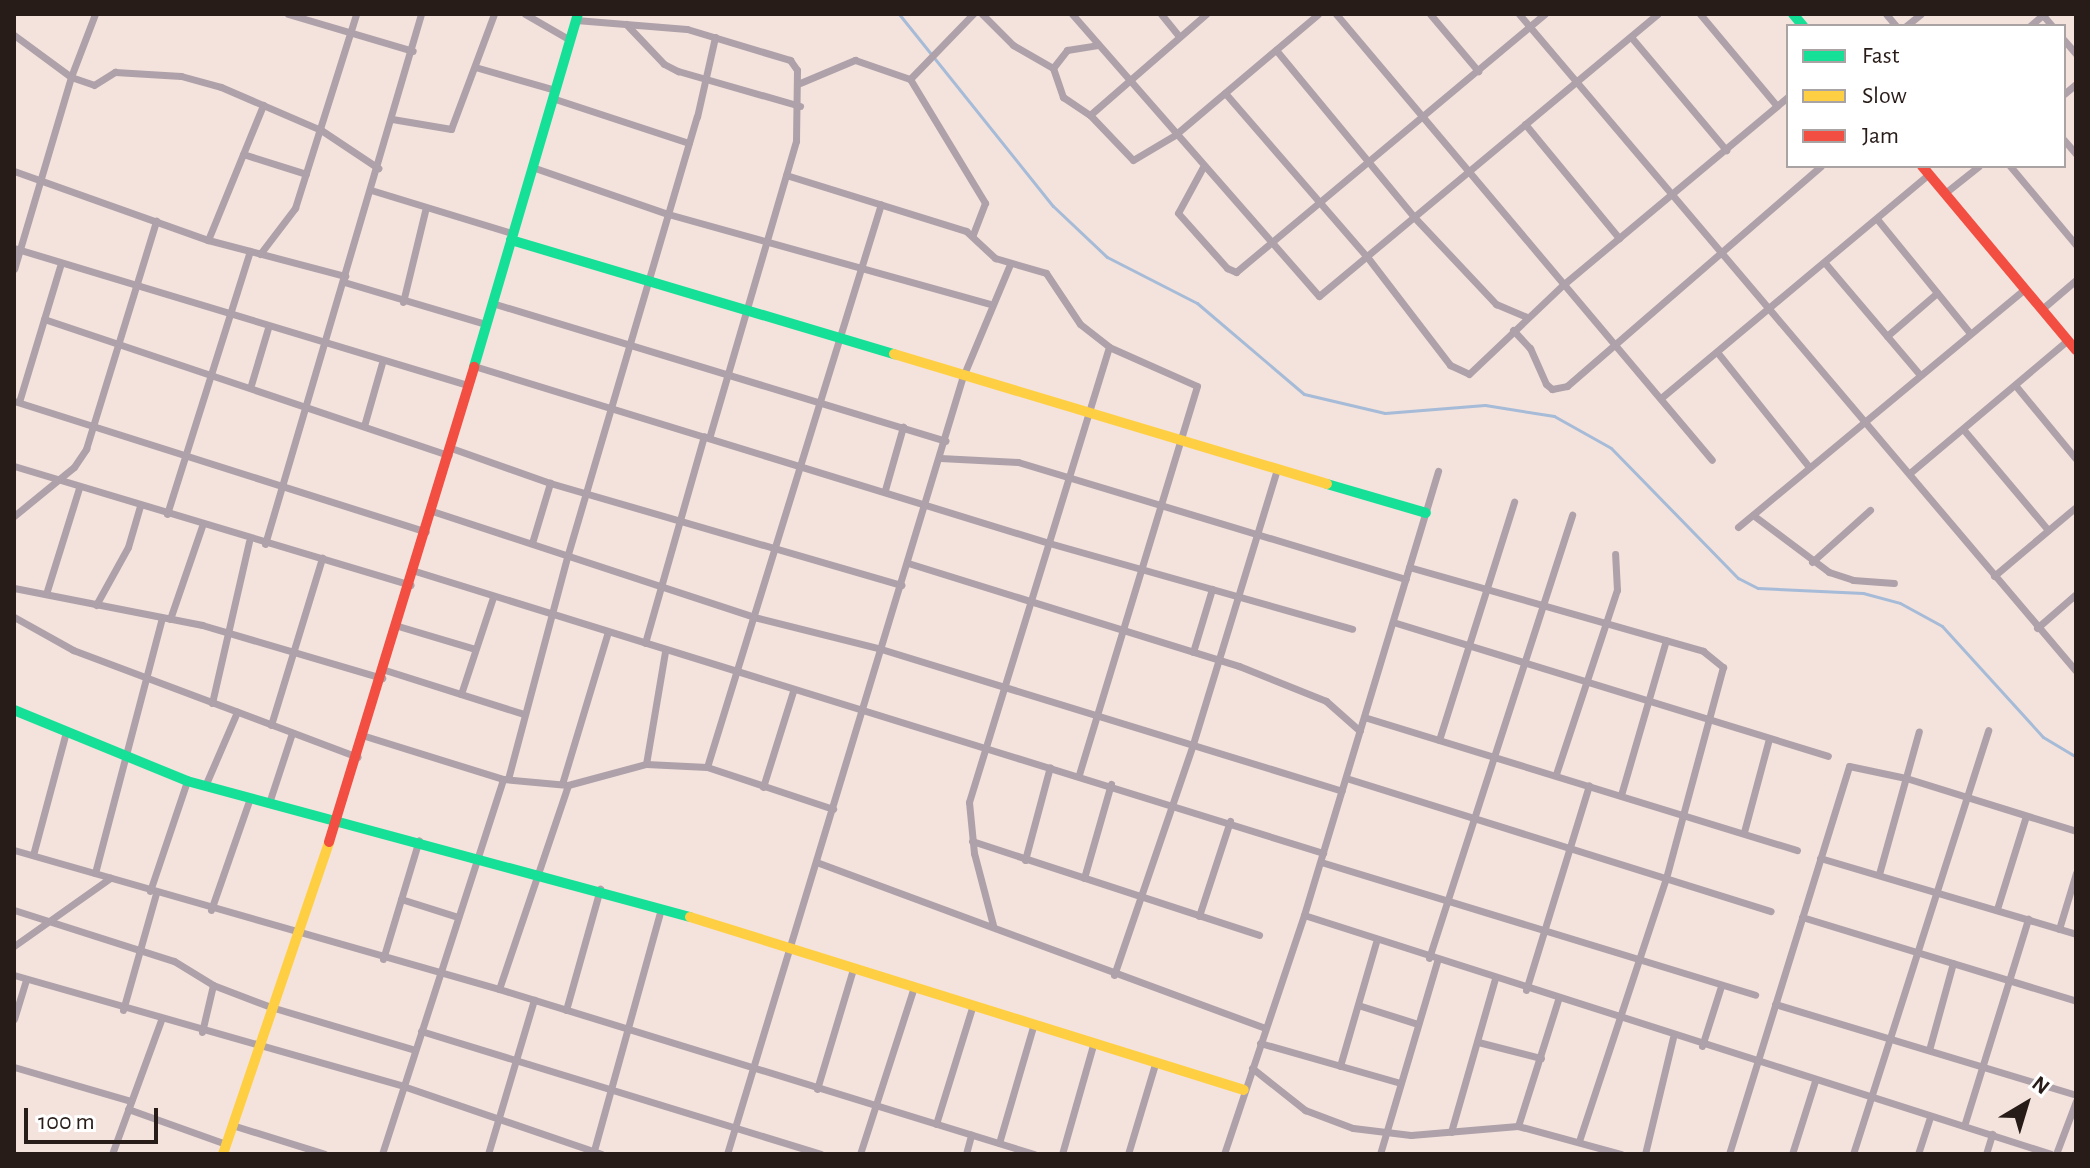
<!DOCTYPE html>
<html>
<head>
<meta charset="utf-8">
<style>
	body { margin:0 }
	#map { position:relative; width:2090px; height:1168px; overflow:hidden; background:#f4e2dc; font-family:"Alegreya Sans",sans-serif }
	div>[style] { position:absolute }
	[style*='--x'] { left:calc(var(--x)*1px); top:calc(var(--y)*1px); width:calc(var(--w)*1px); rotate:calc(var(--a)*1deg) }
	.stream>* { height:3px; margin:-1.5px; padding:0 1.5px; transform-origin:1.5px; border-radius:1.5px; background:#a5bbd7 }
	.street>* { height:7px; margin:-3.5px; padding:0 3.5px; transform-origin:3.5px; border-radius:3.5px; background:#aea1a9 }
	.fast>* { height:10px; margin:-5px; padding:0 5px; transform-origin:5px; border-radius:5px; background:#16e098 }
	.slow>* { height:10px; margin:-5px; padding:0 5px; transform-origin:5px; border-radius:5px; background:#ffcf43 }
	.jam>* { height:10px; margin:-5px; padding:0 5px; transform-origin:5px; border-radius:5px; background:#f24e42 }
	span { translate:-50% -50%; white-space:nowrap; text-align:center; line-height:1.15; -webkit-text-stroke:8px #fff; paint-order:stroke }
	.frame { position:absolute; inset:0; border:16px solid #281c18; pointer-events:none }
	.legend { position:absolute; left:1786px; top:24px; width:280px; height:144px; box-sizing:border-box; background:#fff; border:2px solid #a9a4a3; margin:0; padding:10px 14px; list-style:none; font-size:24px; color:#281c18 }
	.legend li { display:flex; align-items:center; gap:16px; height:40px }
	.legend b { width:40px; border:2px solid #a9a4a3 }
	.north { position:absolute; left:1986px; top:1064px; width:80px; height:80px; -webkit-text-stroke:6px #fff; paint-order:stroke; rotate:38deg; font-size:22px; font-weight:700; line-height:32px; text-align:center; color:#281c18 }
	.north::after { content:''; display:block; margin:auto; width:28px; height:36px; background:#281c18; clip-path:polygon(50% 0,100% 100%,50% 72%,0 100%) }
	.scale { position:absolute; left:24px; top:1108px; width:134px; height:36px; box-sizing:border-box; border:4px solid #281c18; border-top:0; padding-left:10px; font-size:24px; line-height:28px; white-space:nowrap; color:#281c18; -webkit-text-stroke:6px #fff; paint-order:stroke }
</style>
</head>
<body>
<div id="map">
	<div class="stream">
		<i style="--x:899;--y:14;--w:246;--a:51.3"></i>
		<i style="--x:1053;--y:206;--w:74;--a:43.4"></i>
		<i style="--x:1107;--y:257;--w:101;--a:27.1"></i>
		<i style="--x:1197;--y:303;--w:140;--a:40.4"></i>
		<i style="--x:1304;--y:394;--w:83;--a:13.2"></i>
		<i style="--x:1385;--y:413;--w:100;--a:-4.6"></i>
		<i style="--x:1485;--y:405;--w:70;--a:9.1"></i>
		<i style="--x:1554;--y:416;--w:65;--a:29.3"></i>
		<i style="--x:1611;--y:448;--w:182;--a:45.7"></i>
		<i style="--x:1738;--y:578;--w:22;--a:27"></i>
		<i style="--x:1758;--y:588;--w:105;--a:2.7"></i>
		<i style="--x:1863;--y:593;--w:38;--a:15"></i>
		<i style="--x:1900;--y:603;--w:48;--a:28.7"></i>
		<i style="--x:1942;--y:626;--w:150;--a:47.7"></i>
		<i style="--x:2043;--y:737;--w:39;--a:31"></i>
	</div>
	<div class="street">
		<i style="--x:95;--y:14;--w:67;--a:110.9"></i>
		<i style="--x:71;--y:77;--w:24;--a:19"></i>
		<i style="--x:94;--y:85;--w:25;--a:-32"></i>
		<i style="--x:115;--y:72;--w:66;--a:3.5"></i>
		<i style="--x:181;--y:76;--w:41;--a:15.4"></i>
		<i style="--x:221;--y:87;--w:109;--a:23.3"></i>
		<i style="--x:321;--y:130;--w:69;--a:33.7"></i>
		<i style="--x:288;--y:14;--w:130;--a:16.5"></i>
		<i style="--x:525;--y:14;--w:52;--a:30"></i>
		<i style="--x:982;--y:14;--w:44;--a:45"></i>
		<i style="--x:1013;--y:45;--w:46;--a:29.9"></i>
		<i style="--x:1053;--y:68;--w:31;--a:71"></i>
		<i style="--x:1063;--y:97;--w:32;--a:34"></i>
		<i style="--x:1090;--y:115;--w:62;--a:46.3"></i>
		<i style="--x:1133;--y:160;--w:49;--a:-30.8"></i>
		<i style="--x:1175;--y:135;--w:187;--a:-40.2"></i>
		<i style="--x:1072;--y:14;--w:375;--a:48.8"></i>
		<i style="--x:1319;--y:296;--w:441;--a:-39.8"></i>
		<i style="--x:1161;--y:14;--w:28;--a:51"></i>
		<i style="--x:1336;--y:14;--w:583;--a:49.87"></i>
		<i style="--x:1430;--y:14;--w:75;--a:49.9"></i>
		<i style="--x:1519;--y:14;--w:861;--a:49.71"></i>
		<i style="--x:1700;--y:14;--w:120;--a:50.1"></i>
		<i style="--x:1886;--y:14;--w:16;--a:50"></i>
		<i style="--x:2042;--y:14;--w:16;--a:50"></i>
		<i style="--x:576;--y:20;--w:111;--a:4.6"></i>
		<i style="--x:687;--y:29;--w:108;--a:16.8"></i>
		<i style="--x:790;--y:60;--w:12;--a:55"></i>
		<i style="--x:797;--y:70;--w:71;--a:90.8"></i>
		<i style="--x:796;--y:141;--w:309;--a:106.3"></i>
		<i style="--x:626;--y:24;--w:55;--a:46.5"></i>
		<i style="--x:664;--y:64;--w:16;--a:27"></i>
		<i style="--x:678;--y:71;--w:127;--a:16"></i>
		<i style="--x:1906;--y:26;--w:19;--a:-39"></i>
		<i style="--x:2030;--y:26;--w:18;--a:-41"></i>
		<i style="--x:14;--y:35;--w:71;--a:36.4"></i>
		<i style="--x:71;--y:77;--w:200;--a:106.5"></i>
		<i style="--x:1631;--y:37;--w:148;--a:49.9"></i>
		<i style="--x:2064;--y:40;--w:18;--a:49"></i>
		<i style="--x:1276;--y:50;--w:217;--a:50.4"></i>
		<i style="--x:1414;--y:217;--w:120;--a:46.7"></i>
		<i style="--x:1496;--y:304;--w:34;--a:23"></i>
		<i style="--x:475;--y:67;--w:83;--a:16"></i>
		<i style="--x:1053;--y:68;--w:23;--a:-52"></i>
		<i style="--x:1067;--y:50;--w:31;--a:-9"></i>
		<i style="--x:910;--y:79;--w:91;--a:-45.9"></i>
		<i style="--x:800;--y:83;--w:60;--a:-22.7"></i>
		<i style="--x:855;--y:60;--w:58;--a:19.1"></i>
		<i style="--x:910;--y:79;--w:145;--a:58.8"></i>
		<i style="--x:985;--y:203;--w:34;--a:111"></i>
		<i style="--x:1225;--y:93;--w:218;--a:49.1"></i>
		<i style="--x:1368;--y:258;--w:135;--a:52.5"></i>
		<i style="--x:1450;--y:365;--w:21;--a:25"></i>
		<i style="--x:1469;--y:374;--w:131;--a:-43.5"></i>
		<i style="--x:1564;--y:284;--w:292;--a:-39.9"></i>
		<i style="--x:2064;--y:94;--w:16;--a:-40"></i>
		<i style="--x:552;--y:98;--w:144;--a:18.2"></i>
		<i style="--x:1090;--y:115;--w:154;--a:-41"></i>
		<i style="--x:392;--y:119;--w:60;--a:9.6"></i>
		<i style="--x:451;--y:129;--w:123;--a:-69.5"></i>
		<i style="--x:1525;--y:124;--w:148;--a:50.5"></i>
		<i style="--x:2064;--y:140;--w:18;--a:49"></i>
		<i style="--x:243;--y:154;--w:66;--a:17.6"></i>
		<i style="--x:2010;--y:166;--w:103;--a:50.1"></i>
		<i style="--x:532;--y:167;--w:144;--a:19.1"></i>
		<i style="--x:668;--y:214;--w:334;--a:15.6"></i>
		<i style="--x:1203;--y:167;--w:52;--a:118.5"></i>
		<i style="--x:1178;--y:213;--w:74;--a:48.3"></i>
		<i style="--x:1227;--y:268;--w:10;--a:24"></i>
		<i style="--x:1236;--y:272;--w:403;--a:-39.9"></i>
		<i style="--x:14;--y:171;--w:206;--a:19.6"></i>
		<i style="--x:208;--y:240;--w:142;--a:14.7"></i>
		<i style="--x:786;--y:175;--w:189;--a:17.3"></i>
		<i style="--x:966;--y:231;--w:40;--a:43"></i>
		<i style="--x:995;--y:258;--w:53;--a:16.4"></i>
		<i style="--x:1046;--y:273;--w:61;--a:56.3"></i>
		<i style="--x:1080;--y:324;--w:37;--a:38"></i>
		<i style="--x:1109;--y:347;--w:96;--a:23.9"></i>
		<i style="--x:1197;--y:386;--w:406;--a:106.9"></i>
		<i style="--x:371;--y:190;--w:147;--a:17"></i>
		<i style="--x:1945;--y:193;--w:43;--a:-38.5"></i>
		<i style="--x:1877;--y:219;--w:147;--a:50.8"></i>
		<i style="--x:208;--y:240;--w:146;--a:-67.8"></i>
		<i style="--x:14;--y:248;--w:475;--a:16.8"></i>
		<i style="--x:260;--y:254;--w:58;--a:-52.7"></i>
		<i style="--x:295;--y:208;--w:203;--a:-72.5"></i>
		<i style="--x:1825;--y:263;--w:145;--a:49.7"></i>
		<i style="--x:344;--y:282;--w:148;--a:16.5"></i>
		<i style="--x:403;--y:302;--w:94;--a:-76.4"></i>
		<i style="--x:492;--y:303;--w:474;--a:16.9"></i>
		<i style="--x:2042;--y:309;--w:45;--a:-40.5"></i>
		<i style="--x:44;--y:319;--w:427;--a:18.6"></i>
		<i style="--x:1513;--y:330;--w:25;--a:47"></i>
		<i style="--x:1530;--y:348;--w:39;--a:66"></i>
		<i style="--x:1546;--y:384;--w:8;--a:40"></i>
		<i style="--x:1552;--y:389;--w:15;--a:-11"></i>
		<i style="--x:1567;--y:386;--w:336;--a:-40.9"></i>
		<i style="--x:1887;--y:336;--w:66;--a:-40.7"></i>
		<i style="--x:1717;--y:352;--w:147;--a:51.3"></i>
		<i style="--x:474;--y:366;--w:602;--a:17.11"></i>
		<i style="--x:1049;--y:543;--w:315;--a:15.8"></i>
		<i style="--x:251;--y:385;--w:59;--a:-73.4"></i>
		<i style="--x:2015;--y:385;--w:96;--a:50.5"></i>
		<i style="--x:1661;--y:398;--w:349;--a:-39.9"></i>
		<i style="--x:14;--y:401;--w:432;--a:17.6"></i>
		<i style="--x:19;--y:402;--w:145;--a:-73.2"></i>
		<i style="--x:364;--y:426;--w:66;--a:-74.1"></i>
		<i style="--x:1963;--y:429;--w:132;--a:49.9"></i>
		<i style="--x:451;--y:448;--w:105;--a:19.5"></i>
		<i style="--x:550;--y:483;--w:366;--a:16.2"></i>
		<i style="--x:940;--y:458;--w:78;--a:2.9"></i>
		<i style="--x:1018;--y:462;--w:405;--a:16.8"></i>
		<i style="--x:14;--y:466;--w:414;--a:16.7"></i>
		<i style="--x:1911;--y:472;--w:205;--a:-40.1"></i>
		<i style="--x:885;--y:490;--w:66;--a:-74.1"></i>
		<i style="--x:432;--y:511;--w:339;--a:18.2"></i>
		<i style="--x:754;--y:617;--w:131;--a:14.1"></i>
		<i style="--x:881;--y:649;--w:482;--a:17.1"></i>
		<i style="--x:167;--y:514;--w:276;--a:-72.5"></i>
		<i style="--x:1753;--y:515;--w:95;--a:36.9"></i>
		<i style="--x:1829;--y:572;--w:25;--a:18"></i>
		<i style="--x:1853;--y:580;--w:41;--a:4.2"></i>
		<i style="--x:14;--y:516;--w:77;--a:-39.2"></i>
		<i style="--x:74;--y:467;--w:22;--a:-56"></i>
		<i style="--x:86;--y:449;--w:239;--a:-72.9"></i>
		<i style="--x:1738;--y:527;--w:373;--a:-39.7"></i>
		<i style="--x:532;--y:543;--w:63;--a:-73.3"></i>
		<i style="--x:265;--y:544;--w:552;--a:-73.6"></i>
		<i style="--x:1812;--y:562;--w:78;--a:-41.9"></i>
		<i style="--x:908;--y:563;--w:347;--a:17.3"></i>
		<i style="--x:1239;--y:666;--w:94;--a:21.9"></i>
		<i style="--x:1326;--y:701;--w:45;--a:41.4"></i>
		<i style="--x:1409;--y:567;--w:306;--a:15.9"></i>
		<i style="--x:1703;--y:651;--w:26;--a:39"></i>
		<i style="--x:1723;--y:667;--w:219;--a:105.1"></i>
		<i style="--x:1666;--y:878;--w:277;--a:108.3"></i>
		<i style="--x:415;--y:571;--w:951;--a:17.25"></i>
		<i style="--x:1994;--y:576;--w:107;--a:-40.1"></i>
		<i style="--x:14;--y:588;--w:192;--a:11.1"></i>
		<i style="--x:202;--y:625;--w:188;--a:16.4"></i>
		<i style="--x:46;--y:594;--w:111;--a:-72.7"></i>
		<i style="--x:96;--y:605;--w:66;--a:-61.1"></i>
		<i style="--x:128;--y:547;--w:43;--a:-73.7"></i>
		<i style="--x:14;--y:617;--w:68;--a:29.2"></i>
		<i style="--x:73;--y:650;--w:304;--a:20.6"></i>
		<i style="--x:170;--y:619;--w:98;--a:-71"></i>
		<i style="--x:1393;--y:622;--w:455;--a:17.1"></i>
		<i style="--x:398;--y:626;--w:80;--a:16.6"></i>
		<i style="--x:2037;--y:628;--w:52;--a:-41.1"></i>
		<i style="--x:645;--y:643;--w:215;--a:-74.1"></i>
		<i style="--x:1193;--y:652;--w:66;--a:-73.2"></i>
		<i style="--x:385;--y:670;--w:146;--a:17.6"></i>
		<i style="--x:461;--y:694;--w:102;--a:-71.7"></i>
		<i style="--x:212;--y:703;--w:166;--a:-77.1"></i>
		<i style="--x:1364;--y:717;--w:453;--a:17.1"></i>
		<i style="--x:271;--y:725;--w:175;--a:-73"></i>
		<i style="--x:365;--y:736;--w:145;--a:17.3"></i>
		<i style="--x:503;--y:779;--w:65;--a:5.3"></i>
		<i style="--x:568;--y:785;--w:81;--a:-15.1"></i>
		<i style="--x:646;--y:764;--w:61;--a:2.8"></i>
		<i style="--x:707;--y:767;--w:133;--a:18.4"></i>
		<i style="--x:1439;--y:740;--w:250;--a:-72.5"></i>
		<i style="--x:646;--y:764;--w:114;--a:-80.4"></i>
		<i style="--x:707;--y:767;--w:589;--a:-72.83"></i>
		<i style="--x:1556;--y:774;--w:194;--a:-71.7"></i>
		<i style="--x:1617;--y:590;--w:36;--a:-93"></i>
		<i style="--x:1346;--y:778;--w:445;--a:17.4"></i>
		<i style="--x:508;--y:779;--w:233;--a:-75.1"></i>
		<i style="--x:568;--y:554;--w:456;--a:-73.6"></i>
		<i style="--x:697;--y:117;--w:82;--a:-77.3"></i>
		<i style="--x:562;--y:784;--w:159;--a:-73.2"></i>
		<i style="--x:205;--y:786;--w:81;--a:-66.6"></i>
		<i style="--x:763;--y:787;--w:101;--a:-72.6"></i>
		<i style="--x:1621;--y:795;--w:161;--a:-73.8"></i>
		<i style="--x:269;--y:803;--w:74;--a:-71.8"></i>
		<i style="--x:1744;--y:832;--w:96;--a:-75"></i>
		<i style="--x:972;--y:841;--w:302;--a:18.1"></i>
		<i style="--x:14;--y:850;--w:505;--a:15.99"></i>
		<i style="--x:499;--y:989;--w:560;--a:17.14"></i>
		<i style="--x:33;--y:855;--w:127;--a:-75"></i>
		<i style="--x:1820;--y:858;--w:267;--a:16.5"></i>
		<i style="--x:1025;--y:860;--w:96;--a:-75"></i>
		<i style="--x:1321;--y:862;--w:454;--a:17"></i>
		<i style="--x:819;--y:863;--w:475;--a:20.3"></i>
		<i style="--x:95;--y:873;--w:264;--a:-75.3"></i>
		<i style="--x:1879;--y:874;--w:148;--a:-74.4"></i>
		<i style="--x:1084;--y:878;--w:98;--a:-74"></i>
		<i style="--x:150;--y:891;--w:116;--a:-71.4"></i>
		<i style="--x:401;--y:899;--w:60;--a:17.5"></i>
		<i style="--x:1997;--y:909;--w:97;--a:-72.7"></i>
		<i style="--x:14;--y:910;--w:168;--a:17.7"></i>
		<i style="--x:174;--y:961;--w:46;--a:31.6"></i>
		<i style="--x:213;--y:985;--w:62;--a:20.8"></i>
		<i style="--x:271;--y:1007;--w:150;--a:16.6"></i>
		<i style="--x:211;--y:910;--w:119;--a:-70.8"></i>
		<i style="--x:1304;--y:915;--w:784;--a:17.74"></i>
		<i style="--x:1199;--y:916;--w:100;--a:-71.9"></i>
		<i style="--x:1802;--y:917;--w:287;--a:17"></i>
		<i style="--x:993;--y:925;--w:74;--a:-104.8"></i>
		<i style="--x:974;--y:853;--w:51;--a:-95.6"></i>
		<i style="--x:969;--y:802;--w:476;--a:-72.9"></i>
		<i style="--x:2059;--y:929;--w:59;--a:-73.1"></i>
		<i style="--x:14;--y:946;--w:118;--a:-35.3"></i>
		<i style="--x:1429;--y:958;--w:466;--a:-72.1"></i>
		<i style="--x:383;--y:959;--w:124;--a:-73.2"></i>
		<i style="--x:14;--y:975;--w:405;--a:15.9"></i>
		<i style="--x:403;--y:1086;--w:210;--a:18.9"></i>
		<i style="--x:1114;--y:975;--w:244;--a:-71.1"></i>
		<i style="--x:1193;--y:744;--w:287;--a:-73"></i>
		<i style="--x:499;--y:989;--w:215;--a:-71.3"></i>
		<i style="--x:1526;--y:990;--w:214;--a:-72.9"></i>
		<i style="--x:1775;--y:1004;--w:314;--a:16.8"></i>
		<i style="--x:1358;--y:1005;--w:63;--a:17.6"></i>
		<i style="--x:123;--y:1010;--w:122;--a:-74.2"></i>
		<i style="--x:566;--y:1010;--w:126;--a:-74.3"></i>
		<i style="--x:14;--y:1019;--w:41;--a:-72.9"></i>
		<i style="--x:421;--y:1031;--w:418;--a:17.1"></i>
		<i style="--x:202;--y:1032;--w:48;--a:-76.8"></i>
		<i style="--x:1478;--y:1042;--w:65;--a:14.3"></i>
		<i style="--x:1260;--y:1043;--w:146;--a:15.9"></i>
		<i style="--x:1702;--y:1046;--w:63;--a:-72.4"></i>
		<i style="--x:1929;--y:1050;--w:90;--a:-74.6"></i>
		<i style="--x:1340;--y:1066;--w:129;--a:-73.8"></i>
		<i style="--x:14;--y:1067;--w:122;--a:16.2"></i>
		<i style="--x:1252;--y:1068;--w:68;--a:38.4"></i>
		<i style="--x:1305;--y:1110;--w:51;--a:20.6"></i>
		<i style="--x:1353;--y:1128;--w:58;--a:6.9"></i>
		<i style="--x:1411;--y:1135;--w:107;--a:-4.8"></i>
		<i style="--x:1518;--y:1126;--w:107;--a:15.2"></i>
		<i style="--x:817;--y:1089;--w:122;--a:-73.3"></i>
		<i style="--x:128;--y:1109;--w:104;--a:19.7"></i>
		<i style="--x:936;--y:1124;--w:121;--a:-72.8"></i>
		<i style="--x:232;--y:1125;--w:97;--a:17.3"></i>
		<i style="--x:1518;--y:1126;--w:132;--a:-72.4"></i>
		<i style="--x:1964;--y:1126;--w:217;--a:-72.8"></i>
		<i style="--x:1451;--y:1132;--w:159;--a:-74"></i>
		<i style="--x:999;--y:1143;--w:121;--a:-73.7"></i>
		<i style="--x:112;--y:1154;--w:143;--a:-69.9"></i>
		<i style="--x:382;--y:1154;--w:394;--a:-72.1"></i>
		<i style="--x:488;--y:1154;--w:161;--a:-73.4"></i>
		<i style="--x:593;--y:1154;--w:255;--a:-74.5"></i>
		<i style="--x:727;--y:1154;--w:810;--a:-73.13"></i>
		<i style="--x:962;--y:379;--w:125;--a:-67.3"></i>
		<i style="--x:860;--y:1154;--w:172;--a:-72.1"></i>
		<i style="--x:966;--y:1154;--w:20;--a:-75"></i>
		<i style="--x:1062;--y:1154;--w:113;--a:-74.1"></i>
		<i style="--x:1128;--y:1154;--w:94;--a:-73.3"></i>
		<i style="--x:1224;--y:1154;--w:252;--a:-71.5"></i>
		<i style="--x:1304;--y:915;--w:464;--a:-73.2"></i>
		<i style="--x:1380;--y:1154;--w:201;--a:-73.5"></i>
		<i style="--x:1645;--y:1154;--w:120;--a:-76.5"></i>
		<i style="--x:1729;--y:1154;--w:406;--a:-72.8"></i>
		<i style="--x:1849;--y:766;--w:58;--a:11.9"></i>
		<i style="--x:1906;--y:778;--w:178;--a:17.3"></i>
		<i style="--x:1792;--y:1154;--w:77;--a:-72.5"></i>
		<i style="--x:1853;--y:1154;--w:445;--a:-72.3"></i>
		<i style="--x:1918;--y:1154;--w:40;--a:-72"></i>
		<i style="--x:1986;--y:1154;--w:21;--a:-73"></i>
		<i style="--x:2056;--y:1154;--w:57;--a:-69.3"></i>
	</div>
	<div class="fast">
		<i style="--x:1793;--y:14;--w:16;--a:50"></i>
		<i style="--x:511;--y:240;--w:400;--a:16.6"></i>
		<i style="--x:474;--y:367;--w:368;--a:-73.6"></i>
		<i style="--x:1327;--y:484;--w:103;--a:16.3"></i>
		<i style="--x:14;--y:710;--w:187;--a:22.3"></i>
		<i style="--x:187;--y:781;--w:521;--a:15.13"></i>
	</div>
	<div class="slow">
		<i style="--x:894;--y:354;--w:452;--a:16.7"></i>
		<i style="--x:690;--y:917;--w:580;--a:17.34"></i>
		<i style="--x:223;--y:1154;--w:330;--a:-71.2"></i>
	</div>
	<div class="jam">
		<i style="--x:1922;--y:166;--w:240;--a:50.1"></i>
		<i style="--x:329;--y:842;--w:497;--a:-73"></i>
	</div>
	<div class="frame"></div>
	<ul class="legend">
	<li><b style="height:10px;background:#16e098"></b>Fast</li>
	<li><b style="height:10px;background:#ffcf43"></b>Slow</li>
	<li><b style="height:10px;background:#f24e42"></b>Jam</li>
	</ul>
	<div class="north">N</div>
	<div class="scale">100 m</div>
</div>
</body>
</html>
